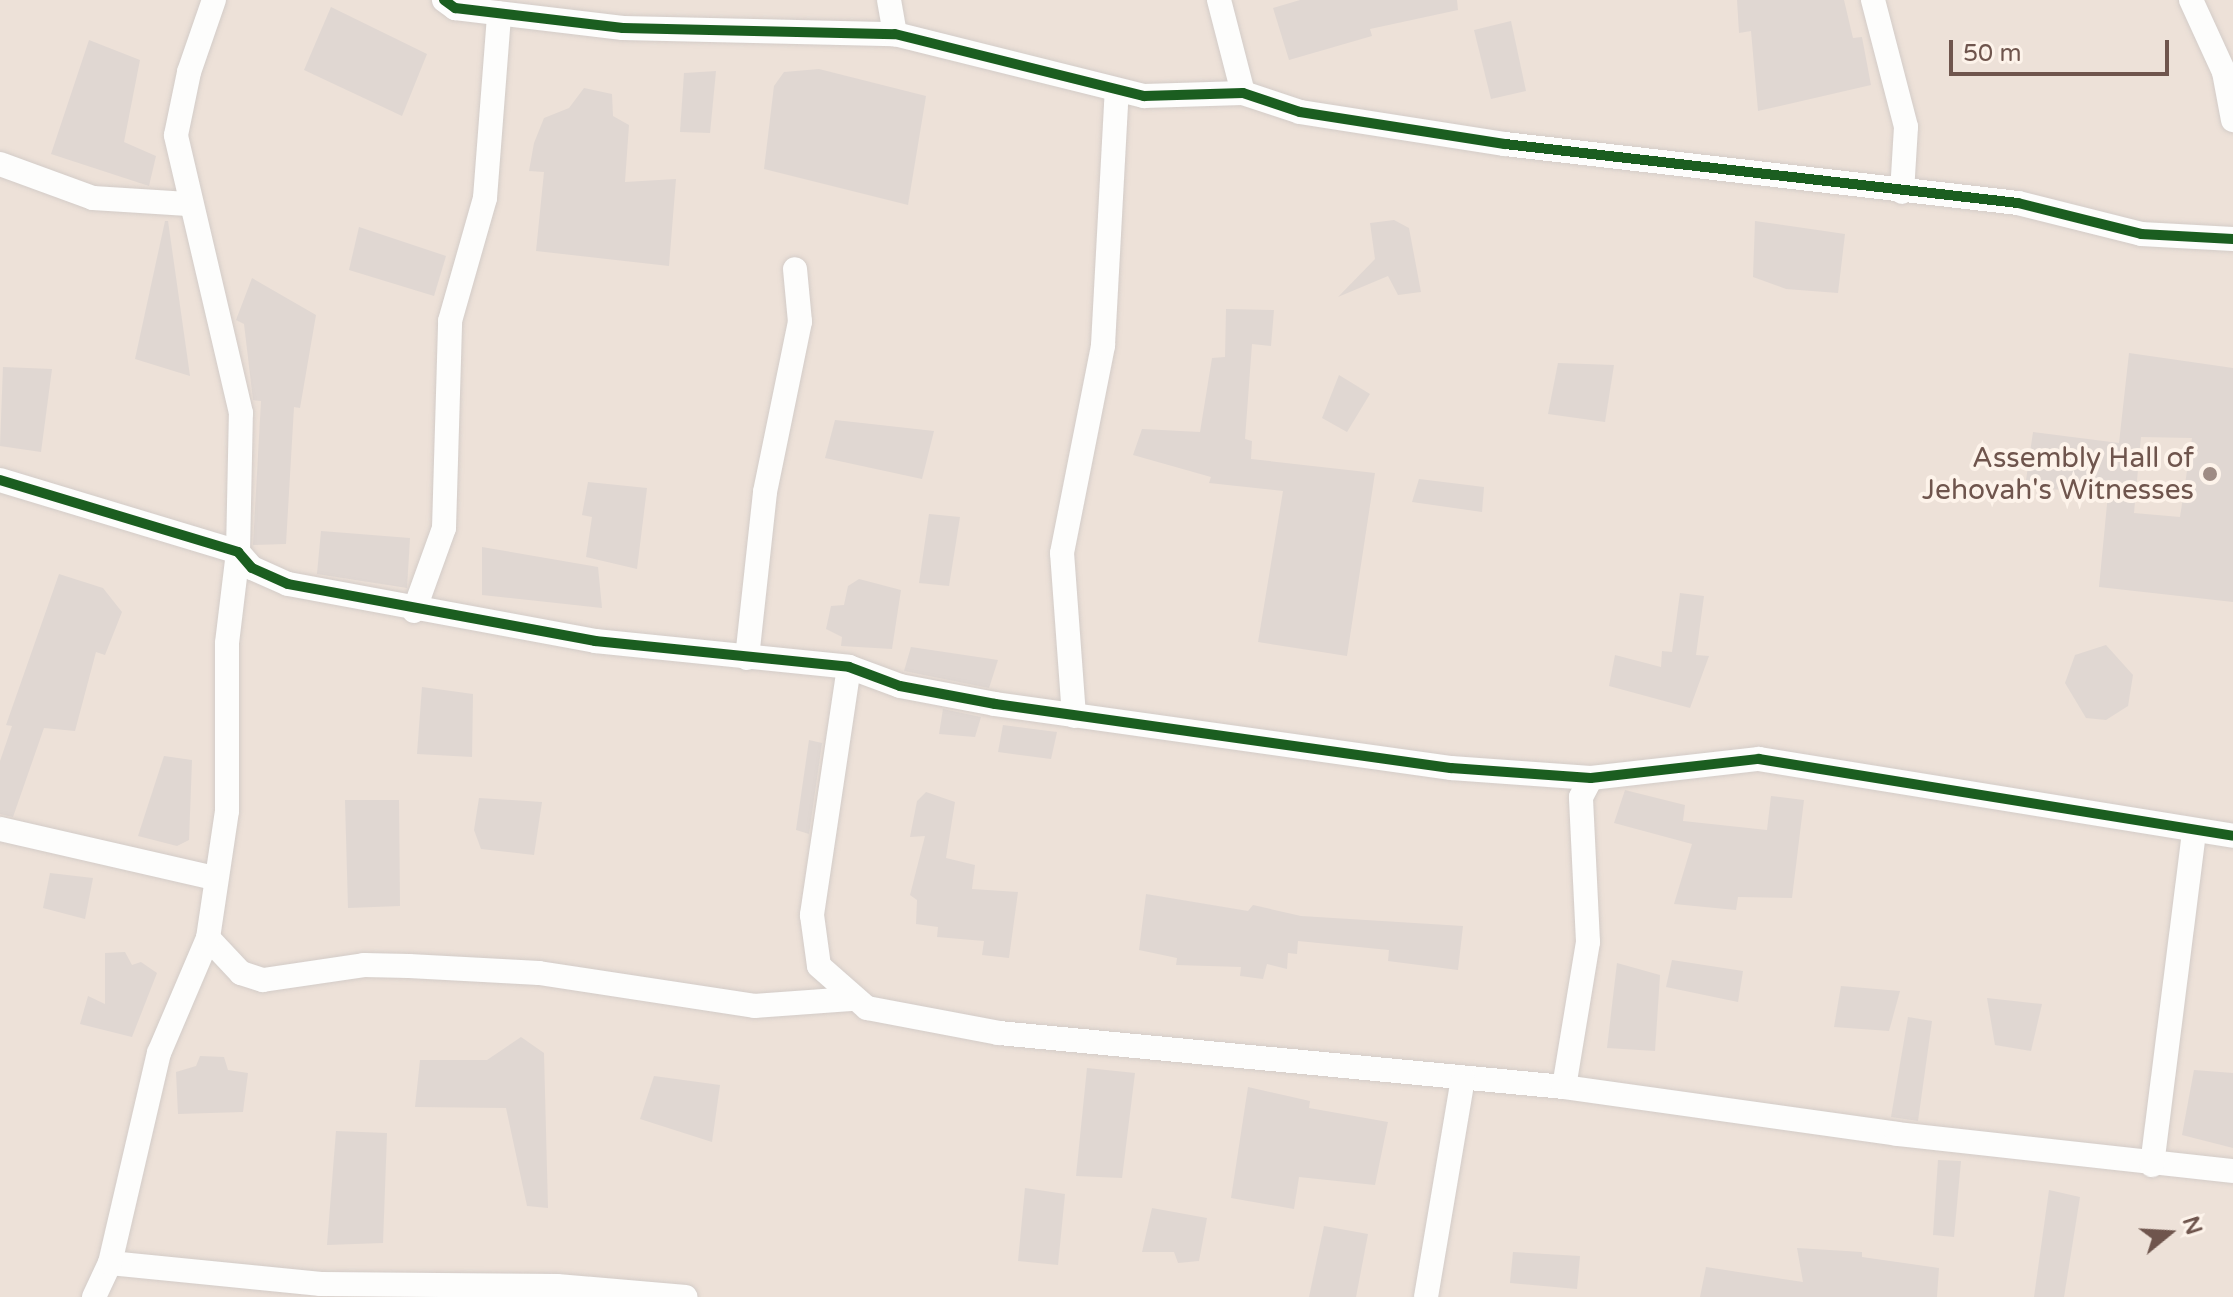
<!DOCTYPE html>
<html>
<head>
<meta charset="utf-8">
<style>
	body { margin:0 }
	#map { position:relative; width:2233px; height:1297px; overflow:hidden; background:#f4efea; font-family:"Varela Round",sans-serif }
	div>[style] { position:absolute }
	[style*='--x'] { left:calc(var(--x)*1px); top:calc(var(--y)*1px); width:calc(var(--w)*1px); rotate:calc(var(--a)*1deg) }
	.residential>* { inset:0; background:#ede1d8 }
	.building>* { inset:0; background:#e0d7d2 }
	.roads { filter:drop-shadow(0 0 2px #d3ccc8) drop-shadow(0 0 2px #d3ccc8) }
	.street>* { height:24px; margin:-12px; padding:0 12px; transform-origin:12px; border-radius:12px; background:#fdfdfc }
	.cycleway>* { height:10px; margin:-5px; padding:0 5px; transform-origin:5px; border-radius:5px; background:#1b5e20 }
	.dots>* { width:22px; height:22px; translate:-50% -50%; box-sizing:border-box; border:4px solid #fdf3ea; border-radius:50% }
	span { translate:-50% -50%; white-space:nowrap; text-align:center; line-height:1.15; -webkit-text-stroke:8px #fdf3ea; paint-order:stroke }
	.poi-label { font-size:28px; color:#6f554d }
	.right { translate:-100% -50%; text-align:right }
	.north { position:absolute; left:2129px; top:1193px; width:80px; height:80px; -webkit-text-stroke:6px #fdf3ea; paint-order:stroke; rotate:72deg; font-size:22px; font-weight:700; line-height:32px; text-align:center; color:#6f554d }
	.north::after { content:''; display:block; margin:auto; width:28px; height:36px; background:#6f554d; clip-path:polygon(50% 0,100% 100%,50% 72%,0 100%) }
	.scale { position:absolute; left:1949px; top:40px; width:220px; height:36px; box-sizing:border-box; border:4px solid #6f554d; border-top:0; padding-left:10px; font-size:24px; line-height:28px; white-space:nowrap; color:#6f554d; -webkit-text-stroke:6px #fdf3ea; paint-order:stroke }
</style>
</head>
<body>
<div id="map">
	<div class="residential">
		<i style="clip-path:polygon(0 0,2233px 0,2233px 1297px,0 1297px)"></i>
	</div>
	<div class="building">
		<i style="clip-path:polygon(1300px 0,1457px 0,1458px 10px,1370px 29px,1372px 36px,1289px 60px,1273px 8px)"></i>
		<i style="clip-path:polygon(1737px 0,1844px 0,1853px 38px,1862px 37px,1871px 85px,1758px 111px,1751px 31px,1739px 33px)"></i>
		<i style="clip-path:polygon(331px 7px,427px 54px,402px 116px,304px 70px)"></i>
		<i style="clip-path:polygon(1511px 21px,1526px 91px,1491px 99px,1474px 30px)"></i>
		<i style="clip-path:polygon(89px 40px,140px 60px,124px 142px,156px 156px,149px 186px,51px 154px)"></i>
		<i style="clip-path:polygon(819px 69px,926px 96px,908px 205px,764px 169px,774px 86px,784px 72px)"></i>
		<i style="clip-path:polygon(716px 71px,710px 133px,680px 132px,684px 73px)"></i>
		<i style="clip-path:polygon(584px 88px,612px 94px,613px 116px,629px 125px,625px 182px,676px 179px,669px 266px,536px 251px,544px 172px,529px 171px,534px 143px,544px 118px,569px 108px)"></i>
		<i style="clip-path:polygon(1394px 220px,1409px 228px,1421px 292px,1398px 295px,1388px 276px,1338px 297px,1375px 259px,1370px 223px)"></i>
		<i style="clip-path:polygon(165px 221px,168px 221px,190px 376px,135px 359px)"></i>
		<i style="clip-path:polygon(1755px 221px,1845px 234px,1838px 293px,1786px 289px,1753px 277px)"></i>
		<i style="clip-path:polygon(359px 227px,446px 256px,434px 296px,349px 270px)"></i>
		<i style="clip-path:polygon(252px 278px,316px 315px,300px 408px,294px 407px,286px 544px,253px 545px,261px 401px,253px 400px,244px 324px,236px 320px)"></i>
		<i style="clip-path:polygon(1226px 309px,1274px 310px,1271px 346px,1252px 344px,1245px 439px,1252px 441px,1251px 459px,1375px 473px,1347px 656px,1258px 642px,1283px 491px,1209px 483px,1211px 477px,1133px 455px,1142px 429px,1200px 432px,1212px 358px,1225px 357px)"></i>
		<i style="clip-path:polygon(evenodd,2129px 353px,2233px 368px,2233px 602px,2099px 587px,2108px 494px,2025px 487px,2033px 432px,2119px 443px,2129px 353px,2141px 437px,2192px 438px,2180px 517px,2134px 513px,2141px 437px)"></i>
		<i style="clip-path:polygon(1558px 363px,1614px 365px,1605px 422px,1548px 414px)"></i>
		<i style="clip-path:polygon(3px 367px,52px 369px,41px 452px,0 446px)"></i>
		<i style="clip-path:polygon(1339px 375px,1370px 394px,1347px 432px,1322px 418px)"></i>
		<i style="clip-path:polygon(835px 420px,934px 431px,922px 479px,825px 458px)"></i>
		<i style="clip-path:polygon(1419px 479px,1484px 487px,1482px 512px,1412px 502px)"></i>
		<i style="clip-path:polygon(588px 482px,647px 488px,637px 569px,586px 557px,592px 517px,582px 515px)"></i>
		<i style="clip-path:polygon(929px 514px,960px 517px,949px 586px,919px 583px)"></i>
		<i style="clip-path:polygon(321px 531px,410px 538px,407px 588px,317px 574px)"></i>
		<i style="clip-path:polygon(482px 547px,598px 567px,602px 608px,482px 595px)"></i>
		<i style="clip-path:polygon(59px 574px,103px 588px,122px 612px,105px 655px,96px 652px,75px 731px,44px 728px,13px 817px,0 814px,0 761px,12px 726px,6px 725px)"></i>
		<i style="clip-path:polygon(859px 579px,901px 590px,892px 649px,841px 646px,842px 637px,826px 629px,831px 606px,844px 605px,848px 586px)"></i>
		<i style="clip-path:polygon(1680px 593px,1704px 596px,1696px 655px,1709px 656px,1690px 708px,1609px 686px,1615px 655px,1661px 667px,1662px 651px,1672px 652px)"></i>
		<i style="clip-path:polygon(2106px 645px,2133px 675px,2128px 706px,2106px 720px,2086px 718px,2065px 683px,2075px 655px)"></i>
		<i style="clip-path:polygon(911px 647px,998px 660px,989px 688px,904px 671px)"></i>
		<i style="clip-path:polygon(422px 687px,473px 694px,472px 757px,417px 754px)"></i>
		<i style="clip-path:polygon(943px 709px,981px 717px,975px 737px,939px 734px)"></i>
		<i style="clip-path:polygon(1003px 725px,1057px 732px,1051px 759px,998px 752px)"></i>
		<i style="clip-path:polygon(809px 740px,822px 743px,809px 834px,796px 830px)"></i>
		<i style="clip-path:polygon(164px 756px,192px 760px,189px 840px,177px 846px,138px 836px)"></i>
		<i style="clip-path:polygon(1625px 790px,1685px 805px,1683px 821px,1767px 830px,1771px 796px,1804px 800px,1792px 898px,1738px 897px,1736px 910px,1674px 904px,1692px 844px,1614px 823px)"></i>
		<i style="clip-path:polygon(926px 792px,955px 802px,946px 858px,975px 865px,972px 889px,1018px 892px,1009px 958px,982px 955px,984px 941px,937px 937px,938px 927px,916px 924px,917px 900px,910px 895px,925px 836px,910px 837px,917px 801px)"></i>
		<i style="clip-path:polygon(479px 798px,542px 802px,534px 855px,481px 849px,474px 830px)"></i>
		<i style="clip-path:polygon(345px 800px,399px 800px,400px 906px,348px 908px)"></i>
		<i style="clip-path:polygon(50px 873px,93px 878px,85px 919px,43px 908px)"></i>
		<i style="clip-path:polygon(1146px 894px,1248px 911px,1253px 905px,1301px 916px,1463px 926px,1458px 970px,1388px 961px,1389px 950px,1298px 941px,1297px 954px,1288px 953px,1287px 969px,1267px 964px,1263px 979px,1240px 976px,1241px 967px,1176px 965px,1177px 958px,1139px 950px)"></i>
		<i style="clip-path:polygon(125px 952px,132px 965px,141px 962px,157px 973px,132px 1037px,80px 1024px,88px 996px,105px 1004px,105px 953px)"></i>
		<i style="clip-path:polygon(1672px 960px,1743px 971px,1738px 1002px,1666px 987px)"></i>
		<i style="clip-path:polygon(1617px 963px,1660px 975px,1655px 1051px,1607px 1048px)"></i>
		<i style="clip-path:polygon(1841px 986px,1900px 991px,1889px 1031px,1834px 1027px)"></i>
		<i style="clip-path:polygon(1987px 998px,2042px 1004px,2031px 1051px,1995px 1045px)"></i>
		<i style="clip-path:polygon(1908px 1017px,1932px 1021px,1918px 1121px,1891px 1117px)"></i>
		<i style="clip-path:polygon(521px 1037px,544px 1053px,548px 1208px,527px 1206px,506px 1108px,415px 1107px,420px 1060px,487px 1060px)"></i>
		<i style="clip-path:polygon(200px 1056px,224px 1057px,228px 1070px,248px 1073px,243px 1112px,178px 1114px,176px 1072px,196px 1066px)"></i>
		<i style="clip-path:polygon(1087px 1068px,1135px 1073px,1122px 1178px,1076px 1176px)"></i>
		<i style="clip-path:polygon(2194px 1070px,2233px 1073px,2233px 1148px,2182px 1135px)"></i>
		<i style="clip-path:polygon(654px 1076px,720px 1085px,712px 1142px,640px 1119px)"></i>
		<i style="clip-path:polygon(1248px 1087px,1310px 1101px,1309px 1108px,1388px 1122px,1375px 1185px,1299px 1177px,1294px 1209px,1231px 1198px)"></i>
		<i style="clip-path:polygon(336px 1131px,387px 1133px,383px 1243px,327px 1245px)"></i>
		<i style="clip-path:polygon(1938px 1160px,1961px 1161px,1954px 1237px,1933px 1235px)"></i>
		<i style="clip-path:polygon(1025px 1188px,1065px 1194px,1058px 1265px,1018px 1261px)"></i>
		<i style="clip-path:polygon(2049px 1190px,2080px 1197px,2064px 1297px,2034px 1297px)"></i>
		<i style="clip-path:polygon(1152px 1208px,1207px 1218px,1199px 1261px,1178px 1263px,1174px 1252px,1142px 1252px)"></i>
		<i style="clip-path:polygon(1324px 1226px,1368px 1234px,1356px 1297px,1309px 1297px)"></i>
		<i style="clip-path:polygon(1797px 1248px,1862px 1252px,1862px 1257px,1939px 1268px,1937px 1297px,1700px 1297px,1706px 1267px,1803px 1282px)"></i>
		<i style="clip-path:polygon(1513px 1252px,1580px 1256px,1577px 1289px,1510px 1283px)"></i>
	</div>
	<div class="roads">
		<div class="street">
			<i style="--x:444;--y:0;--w:14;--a:36"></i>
			<i style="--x:455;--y:8;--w:169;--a:6.8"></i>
			<i style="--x:623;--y:28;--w:272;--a:1.3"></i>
			<i style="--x:895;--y:34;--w:257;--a:14"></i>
			<i style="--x:1144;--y:96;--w:99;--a:-1.7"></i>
			<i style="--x:1243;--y:93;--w:60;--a:18.4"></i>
			<i style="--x:1300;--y:112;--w:207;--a:8.9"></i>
			<i style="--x:1505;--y:144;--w:516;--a:6.56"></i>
			<i style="--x:2018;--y:203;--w:127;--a:14.1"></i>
			<i style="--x:2141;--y:234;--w:92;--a:3.1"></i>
			<i style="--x:889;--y:0;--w:35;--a:80"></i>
			<i style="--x:1219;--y:0;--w:96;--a:75.5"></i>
			<i style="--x:1873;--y:0;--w:131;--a:75.4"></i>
			<i style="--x:1906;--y:127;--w:65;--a:93.5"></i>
			<i style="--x:2191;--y:0;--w:79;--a:65.4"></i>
			<i style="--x:2224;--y:72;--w:49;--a:79.4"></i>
			<i style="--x:0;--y:164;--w:99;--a:20.1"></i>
			<i style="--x:93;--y:198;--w:95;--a:3.6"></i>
			<i style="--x:0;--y:480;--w:249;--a:16.8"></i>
			<i style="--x:238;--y:552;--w:21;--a:49"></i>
			<i style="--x:252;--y:568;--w:39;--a:24"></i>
			<i style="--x:288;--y:584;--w:312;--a:10.5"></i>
			<i style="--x:595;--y:641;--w:255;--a:5.8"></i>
			<i style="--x:849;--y:667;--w:54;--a:20.4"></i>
			<i style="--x:900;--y:686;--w:97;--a:10.7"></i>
			<i style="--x:995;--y:704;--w:460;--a:8"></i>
			<i style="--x:1451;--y:768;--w:140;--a:4.1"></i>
			<i style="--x:1591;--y:778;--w:169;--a:-6.5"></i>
			<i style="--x:1759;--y:759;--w:480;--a:9.2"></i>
			<i style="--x:414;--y:611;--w:88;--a:-70.1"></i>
			<i style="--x:444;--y:528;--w:207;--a:-88.3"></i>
			<i style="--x:450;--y:321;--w:128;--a:-74.1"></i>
			<i style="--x:485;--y:198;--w:185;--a:-85.6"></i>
			<i style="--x:747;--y:658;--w:167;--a:-83.8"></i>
			<i style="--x:765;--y:492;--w:174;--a:-78.4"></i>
			<i style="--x:800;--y:322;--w:53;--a:-95.4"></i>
			<i style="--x:849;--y:667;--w:251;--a:98.5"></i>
			<i style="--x:812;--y:915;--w:51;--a:82.2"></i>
			<i style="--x:819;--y:966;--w:64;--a:41.2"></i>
			<i style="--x:867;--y:1008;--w:134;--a:10.7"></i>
			<i style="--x:999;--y:1033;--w:568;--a:5.46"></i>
			<i style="--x:1564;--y:1087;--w:336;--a:8"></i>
			<i style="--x:1897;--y:1134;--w:338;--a:6.3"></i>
			<i style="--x:1074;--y:716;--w:163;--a:-94.2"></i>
			<i style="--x:1062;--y:553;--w:212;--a:-78.8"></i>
			<i style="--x:1103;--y:345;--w:255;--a:-86.9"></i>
			<i style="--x:0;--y:829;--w:220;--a:12.9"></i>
			<i style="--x:208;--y:938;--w:48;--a:46.7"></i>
			<i style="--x:241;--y:973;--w:23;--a:18"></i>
			<i style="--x:263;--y:980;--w:102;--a:-8.4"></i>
			<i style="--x:364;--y:965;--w:45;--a:1.3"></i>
			<i style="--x:409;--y:966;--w:130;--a:3.1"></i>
			<i style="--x:539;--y:973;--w:218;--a:8.7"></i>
			<i style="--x:754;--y:1006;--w:97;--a:-4.1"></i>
			<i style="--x:1564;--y:1087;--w:147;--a:-80.6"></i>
			<i style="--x:1588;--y:942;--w:145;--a:-92.8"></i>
			<i style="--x:1581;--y:797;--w:21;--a:-62"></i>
			<i style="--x:2152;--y:1165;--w:337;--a:-82.8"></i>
			<i style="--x:110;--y:1263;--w:212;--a:5.7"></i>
			<i style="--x:321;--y:1284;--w:236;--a:0.5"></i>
			<i style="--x:557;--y:1286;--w:129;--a:4.9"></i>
			<i style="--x:94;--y:1297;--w:38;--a:-65"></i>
			<i style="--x:110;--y:1263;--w:216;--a:-76.9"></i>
			<i style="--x:159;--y:1053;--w:125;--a:-66.9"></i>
			<i style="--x:208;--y:938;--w:128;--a:-81.5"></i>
			<i style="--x:227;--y:811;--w:168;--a:-90"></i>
			<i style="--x:227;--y:643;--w:92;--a:-83.1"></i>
			<i style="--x:238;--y:552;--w:139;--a:-88.8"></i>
			<i style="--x:241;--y:413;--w:285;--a:-103.2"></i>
			<i style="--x:176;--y:135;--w:64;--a:-78.3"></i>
			<i style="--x:189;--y:72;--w:76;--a:-70.9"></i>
			<i style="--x:1426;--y:1297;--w:221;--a:-80.4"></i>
		</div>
	</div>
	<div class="cycleway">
		<i style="--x:444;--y:0;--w:14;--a:36"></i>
		<i style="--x:455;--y:8;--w:169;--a:6.8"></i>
		<i style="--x:623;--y:28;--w:272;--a:1.3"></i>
		<i style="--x:895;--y:34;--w:257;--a:14"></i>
		<i style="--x:1144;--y:96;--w:99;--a:-1.7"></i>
		<i style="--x:1243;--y:93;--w:60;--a:18.4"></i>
		<i style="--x:1300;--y:112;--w:207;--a:8.9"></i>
		<i style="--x:1505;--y:144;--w:516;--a:6.56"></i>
		<i style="--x:2018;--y:203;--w:127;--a:14.1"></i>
		<i style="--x:2141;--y:234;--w:92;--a:3.1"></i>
		<i style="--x:0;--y:480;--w:249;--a:16.8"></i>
		<i style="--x:238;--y:552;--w:21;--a:49"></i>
		<i style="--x:252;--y:568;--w:39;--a:24"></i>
		<i style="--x:288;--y:584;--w:312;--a:10.5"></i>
		<i style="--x:595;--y:641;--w:255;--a:5.8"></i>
		<i style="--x:849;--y:667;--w:54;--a:20.4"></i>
		<i style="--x:900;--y:686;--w:97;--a:10.7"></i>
		<i style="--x:995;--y:704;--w:460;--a:8"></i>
		<i style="--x:1451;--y:768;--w:140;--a:4.1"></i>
		<i style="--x:1591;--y:778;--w:169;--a:-6.5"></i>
		<i style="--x:1759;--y:759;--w:480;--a:9.2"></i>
	</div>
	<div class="dots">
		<i style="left:2210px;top:474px;background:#9e8b84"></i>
	</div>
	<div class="poi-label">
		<span class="right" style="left:2194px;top:474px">Assembly Hall of<br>Jehovah's Witnesses</span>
	</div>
	<div class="north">N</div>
	<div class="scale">50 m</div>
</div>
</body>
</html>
